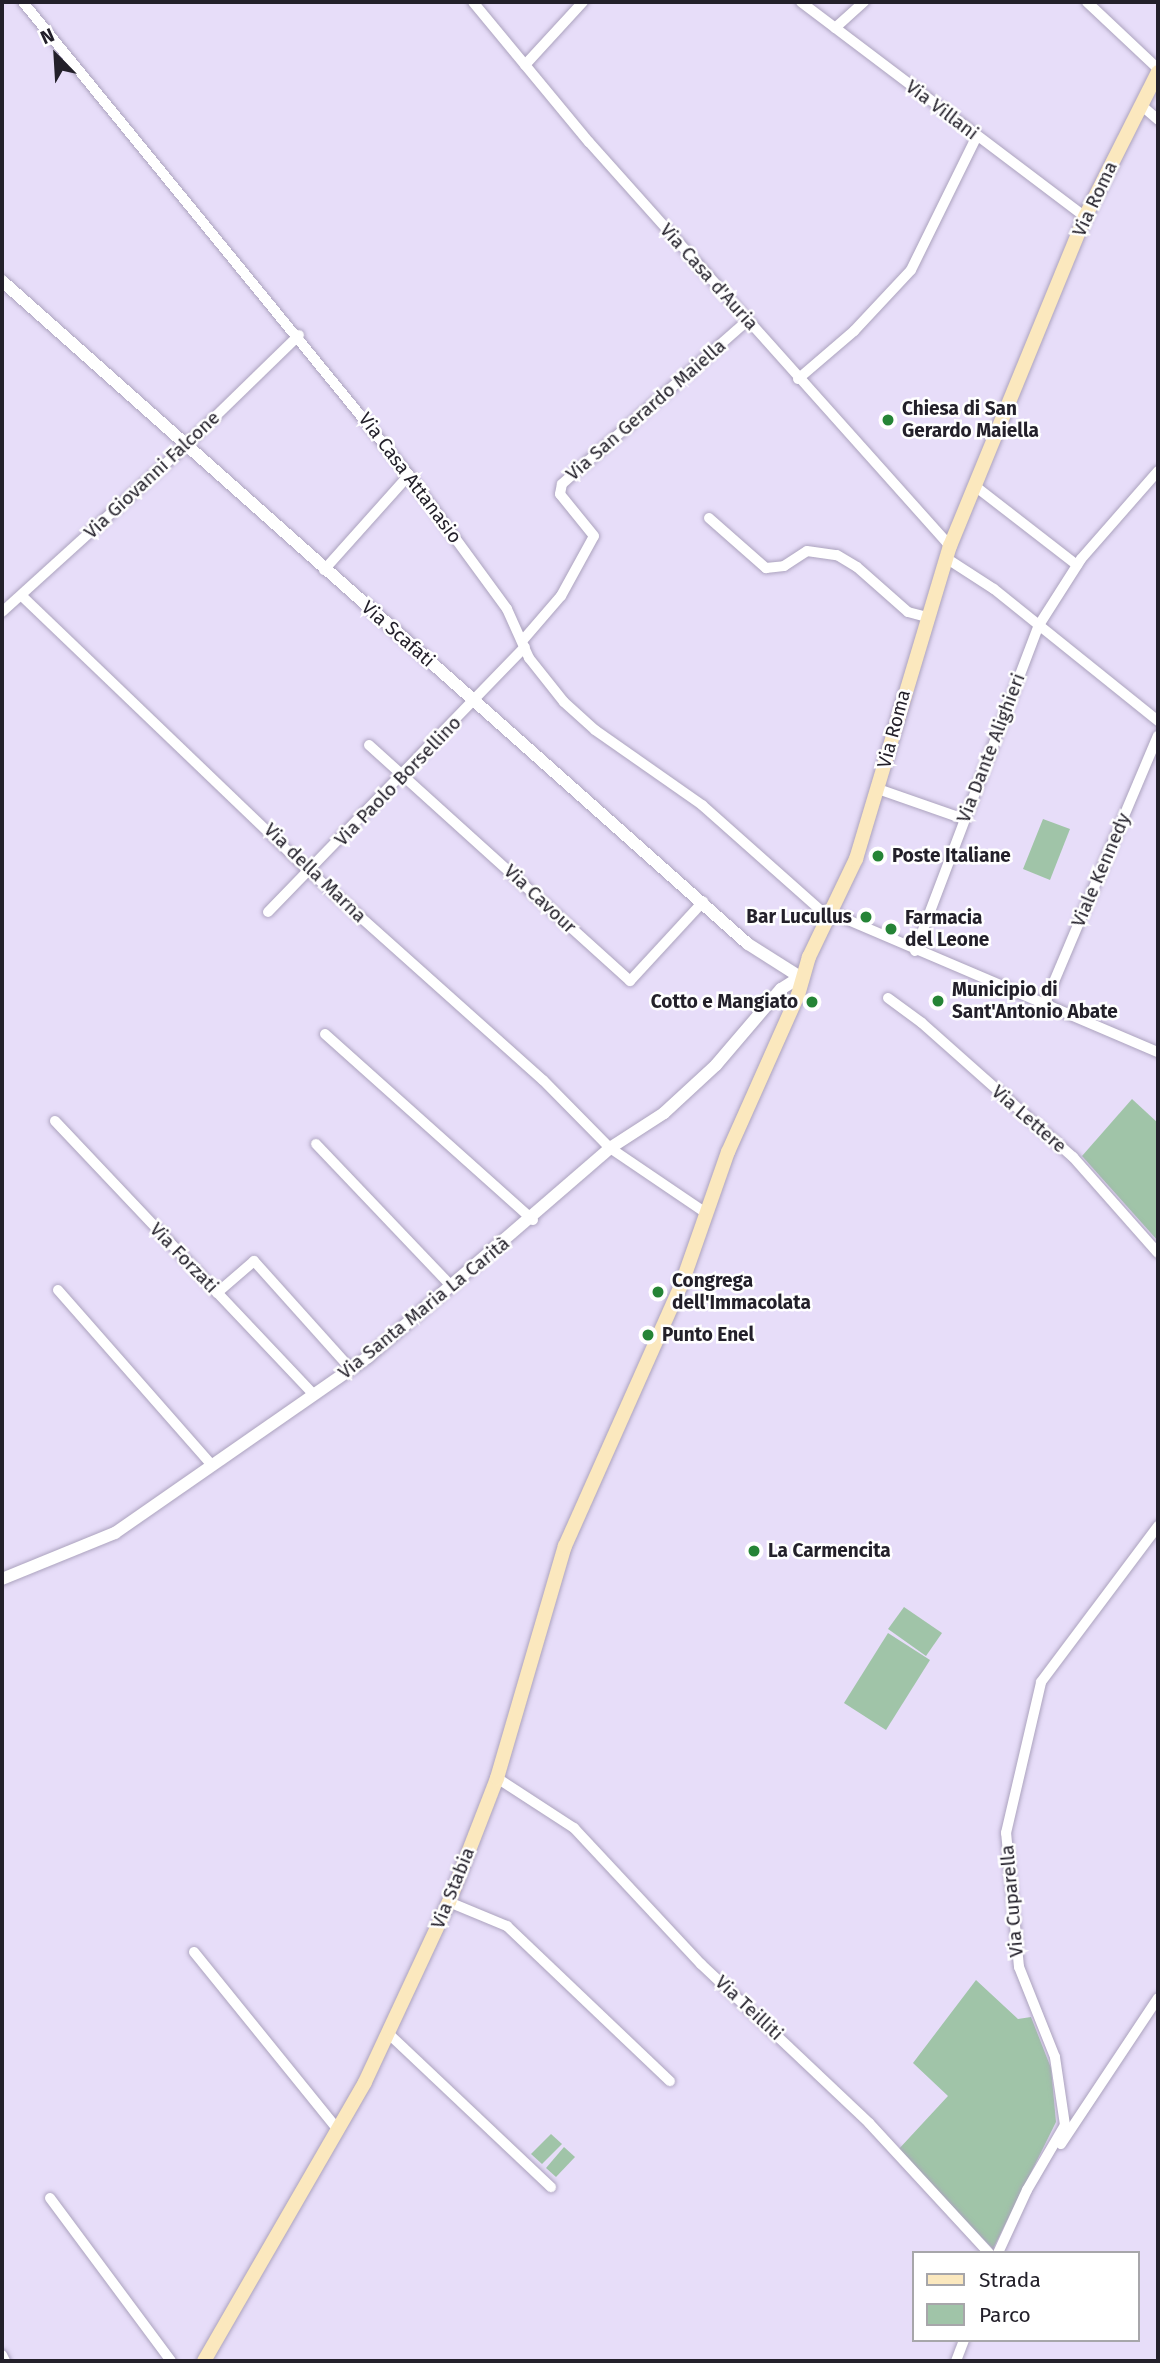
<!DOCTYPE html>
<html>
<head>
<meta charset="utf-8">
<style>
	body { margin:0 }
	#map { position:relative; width:1160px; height:2363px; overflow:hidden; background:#e7ddf9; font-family:"Fira Sans",sans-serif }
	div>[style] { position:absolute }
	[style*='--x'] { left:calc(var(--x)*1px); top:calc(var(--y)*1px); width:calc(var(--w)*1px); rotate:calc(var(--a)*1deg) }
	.green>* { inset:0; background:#a0c4a8 }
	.roads { filter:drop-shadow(0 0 2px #aca3be) drop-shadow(0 0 2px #aca3be) }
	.minor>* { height:10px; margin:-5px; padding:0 5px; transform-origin:5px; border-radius:5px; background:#fff }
	.tertiary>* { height:12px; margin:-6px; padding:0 6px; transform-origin:6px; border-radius:6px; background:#fff }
	.secondary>* { height:14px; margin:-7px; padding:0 7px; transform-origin:7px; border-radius:7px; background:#fbe8be }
	.dots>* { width:19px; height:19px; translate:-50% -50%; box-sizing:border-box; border:4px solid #fff; border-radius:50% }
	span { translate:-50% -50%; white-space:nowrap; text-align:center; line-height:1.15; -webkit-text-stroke:5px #fff; paint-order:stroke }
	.street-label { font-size:19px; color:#23202a }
	.poi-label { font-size:19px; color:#23202a; font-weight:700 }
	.left { translate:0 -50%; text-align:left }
	.right { translate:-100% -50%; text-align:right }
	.frame { position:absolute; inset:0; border:4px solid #23202a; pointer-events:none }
	.legend { position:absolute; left:912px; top:2251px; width:228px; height:91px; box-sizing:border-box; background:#fff; border:2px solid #a7a6aa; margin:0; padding:9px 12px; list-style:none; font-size:21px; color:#23202a }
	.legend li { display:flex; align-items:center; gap:14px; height:35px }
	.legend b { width:35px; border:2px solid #a7a6aa }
	.north { position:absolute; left:21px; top:21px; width:70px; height:70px; -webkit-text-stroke:5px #fff; paint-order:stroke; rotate:336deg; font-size:19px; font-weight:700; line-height:28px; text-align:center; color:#23202a }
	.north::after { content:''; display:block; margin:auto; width:24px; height:32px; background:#23202a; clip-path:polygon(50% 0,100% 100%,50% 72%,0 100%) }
</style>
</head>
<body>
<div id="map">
	<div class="green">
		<i style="clip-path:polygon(1043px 819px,1070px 829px,1050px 880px,1023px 869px)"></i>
		<i style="clip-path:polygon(1132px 1099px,1158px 1123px,1158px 1241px,1082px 1156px)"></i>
		<i style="clip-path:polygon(904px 1607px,942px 1633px,926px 1656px,888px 1629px)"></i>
		<i style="clip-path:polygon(888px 1633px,930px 1660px,886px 1730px,844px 1703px)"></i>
		<i style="clip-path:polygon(976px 1980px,1018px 2019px,1031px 2017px,1051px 2068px,1056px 2122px,993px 2249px,897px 2151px,948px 2096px,913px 2063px)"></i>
		<i style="clip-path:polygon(551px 2134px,562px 2144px,542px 2164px,531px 2154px)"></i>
		<i style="clip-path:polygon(564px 2147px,575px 2157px,556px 2177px,546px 2168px)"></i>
	</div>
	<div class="roads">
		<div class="minor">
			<i style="--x:23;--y:2;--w:611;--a:50.78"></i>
			<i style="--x:409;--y:475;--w:166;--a:53.8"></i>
			<i style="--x:507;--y:609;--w:54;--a:65.8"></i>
			<i style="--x:529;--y:658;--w:56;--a:51.5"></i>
			<i style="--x:564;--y:702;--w:42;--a:42.1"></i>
			<i style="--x:595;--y:730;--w:131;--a:35"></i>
			<i style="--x:702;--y:805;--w:167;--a:41.6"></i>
			<i style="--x:827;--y:916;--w:14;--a:4"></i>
			<i style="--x:841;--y:917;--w:345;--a:23.1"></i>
			<i style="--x:473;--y:2;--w:182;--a:50.4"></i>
			<i style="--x:589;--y:142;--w:542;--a:48.22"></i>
			<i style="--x:801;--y:2;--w:356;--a:37.1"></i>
			<i style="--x:1087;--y:2;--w:98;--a:43.3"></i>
			<i style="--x:835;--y:28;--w:39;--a:-42"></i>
			<i style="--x:525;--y:65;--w:86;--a:-47.4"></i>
			<i style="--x:1141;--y:105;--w:23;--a:41"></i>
			<i style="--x:798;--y:379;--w:74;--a:-40.6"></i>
			<i style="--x:854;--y:331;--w:83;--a:-46.9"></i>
			<i style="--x:911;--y:270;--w:149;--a:-63.8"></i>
			<i style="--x:975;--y:486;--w:129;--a:37.8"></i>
			<i style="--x:709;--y:518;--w:76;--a:41.3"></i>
			<i style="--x:766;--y:568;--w:18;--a:-6"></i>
			<i style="--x:784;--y:566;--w:27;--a:-33"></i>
			<i style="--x:807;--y:551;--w:30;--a:8"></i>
			<i style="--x:837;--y:555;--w:23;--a:31"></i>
			<i style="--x:857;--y:567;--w:68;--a:41.4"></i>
			<i style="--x:908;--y:612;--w:20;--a:15"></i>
			<i style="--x:946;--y:558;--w:57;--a:32.9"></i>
			<i style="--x:994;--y:589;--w:211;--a:38.8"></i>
			<i style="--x:324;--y:570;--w:127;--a:-48.2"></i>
			<i style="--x:22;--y:596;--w:397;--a:43.8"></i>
			<i style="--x:309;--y:871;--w:314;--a:41.8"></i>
			<i style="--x:543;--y:1080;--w:95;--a:45.4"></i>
			<i style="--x:610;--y:1148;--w:116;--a:34.1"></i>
			<i style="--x:2;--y:612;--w:247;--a:-42.2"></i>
			<i style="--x:185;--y:446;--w:159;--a:-44.2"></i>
			<i style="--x:523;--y:640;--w:58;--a:-49.2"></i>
			<i style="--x:561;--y:596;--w:68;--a:-61.2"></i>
			<i style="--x:594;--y:536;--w:54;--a:-129"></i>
			<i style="--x:560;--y:494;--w:10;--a:-79"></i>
			<i style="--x:562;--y:484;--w:248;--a:-41.4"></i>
			<i style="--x:369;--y:745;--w:352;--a:42.1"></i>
			<i style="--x:630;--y:981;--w:108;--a:-47.3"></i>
			<i style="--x:878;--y:789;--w:91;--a:19.2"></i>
			<i style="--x:268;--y:912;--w:369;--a:-45.9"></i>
			<i style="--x:915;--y:951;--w:349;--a:-69.2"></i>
			<i style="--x:1039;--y:625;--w:78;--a:-57.5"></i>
			<i style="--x:1081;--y:559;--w:117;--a:-48.8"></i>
			<i style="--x:888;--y:998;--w:42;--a:36.3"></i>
			<i style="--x:922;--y:1023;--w:202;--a:41.6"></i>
			<i style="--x:1073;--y:1157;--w:128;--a:48.5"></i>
			<i style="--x:1045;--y:1003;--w:290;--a:-67.1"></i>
			<i style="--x:325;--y:1034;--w:279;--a:41.8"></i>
			<i style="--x:55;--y:1121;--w:377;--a:46.6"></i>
			<i style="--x:316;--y:1144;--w:197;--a:46.4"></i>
			<i style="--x:58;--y:1290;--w:233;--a:48.7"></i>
			<i style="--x:217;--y:1293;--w:49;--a:-40.9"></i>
			<i style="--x:254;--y:1261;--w:145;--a:48.1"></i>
			<i style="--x:497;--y:1778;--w:92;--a:33"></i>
			<i style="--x:574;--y:1828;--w:186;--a:47"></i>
			<i style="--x:701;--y:1964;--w:231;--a:43.4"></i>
			<i style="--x:869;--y:2123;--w:177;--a:47.3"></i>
			<i style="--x:449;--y:1902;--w:63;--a:22.5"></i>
			<i style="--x:507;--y:1926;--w:225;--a:43.6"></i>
			<i style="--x:194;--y:1952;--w:230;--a:51"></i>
			<i style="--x:389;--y:2034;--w:223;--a:43.4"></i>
			<i style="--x:1061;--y:2144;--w:175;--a:-56.4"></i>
			<i style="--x:50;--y:2198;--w:203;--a:53.4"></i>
			<i style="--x:998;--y:2253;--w:69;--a:-65.3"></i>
			<i style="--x:1027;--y:2190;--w:75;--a:-59.7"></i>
			<i style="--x:1065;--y:2125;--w:69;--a:-98.4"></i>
			<i style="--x:1055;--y:2057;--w:97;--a:-111.8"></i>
			<i style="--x:1019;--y:1967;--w:135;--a:-95.5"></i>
			<i style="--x:1006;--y:1833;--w:155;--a:-76.9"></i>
			<i style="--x:1041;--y:1682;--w:195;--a:-53.1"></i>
			<i style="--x:2;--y:2355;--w:7;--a:63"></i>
			<i style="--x:956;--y:2361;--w:22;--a:-69"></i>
		</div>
		<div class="tertiary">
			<i style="--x:2;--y:281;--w:998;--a:41.63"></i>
			<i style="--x:748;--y:944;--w:62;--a:32.4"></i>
			<i style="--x:2;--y:1579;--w:122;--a:-22.2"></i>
			<i style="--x:115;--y:1533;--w:308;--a:-34.8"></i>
			<i style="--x:368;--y:1357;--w:320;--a:-40.8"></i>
			<i style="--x:610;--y:1148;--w:64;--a:-32.9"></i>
			<i style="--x:664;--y:1113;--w:71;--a:-42.7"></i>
			<i style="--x:716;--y:1065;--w:100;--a:-49.5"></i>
			<i style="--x:781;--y:989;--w:22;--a:-32"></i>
		</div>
		<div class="secondary">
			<i style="--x:204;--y:2361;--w:322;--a:-60"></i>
			<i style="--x:365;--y:2082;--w:199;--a:-65"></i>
			<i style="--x:449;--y:1902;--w:133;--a:-68.8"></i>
			<i style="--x:497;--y:1778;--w:242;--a:-73.7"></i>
			<i style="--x:565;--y:1546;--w:288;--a:-66"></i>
			<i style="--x:682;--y:1283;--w:139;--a:-70.7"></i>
			<i style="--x:728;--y:1152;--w:172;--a:-66"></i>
			<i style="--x:798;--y:995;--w:40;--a:-74"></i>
			<i style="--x:809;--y:957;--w:109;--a:-64.4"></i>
			<i style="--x:856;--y:859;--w:327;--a:-73.3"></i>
			<i style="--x:950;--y:546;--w:356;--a:-67.7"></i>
			<i style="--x:1085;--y:217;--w:162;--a:-63.3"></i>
		</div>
	</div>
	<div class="dots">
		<i style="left:888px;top:420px;background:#258436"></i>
		<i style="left:878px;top:856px;background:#258436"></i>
		<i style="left:866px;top:917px;background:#258436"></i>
		<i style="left:891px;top:929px;background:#258436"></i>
		<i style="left:938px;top:1001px;background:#258436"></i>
		<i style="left:812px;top:1002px;background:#258436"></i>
		<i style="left:658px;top:1292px;background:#258436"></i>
		<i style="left:648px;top:1335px;background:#258436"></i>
		<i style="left:754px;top:1551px;background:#258436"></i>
	</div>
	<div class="street-label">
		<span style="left:942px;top:110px;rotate:37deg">Via Villani</span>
		<span style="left:1095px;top:199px;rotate:-65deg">Via Roma</span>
		<span style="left:709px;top:277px;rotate:48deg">Via Casa d'Auria</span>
		<span style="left:646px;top:410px;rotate:-41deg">Via San Gerardo Maiella</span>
		<span style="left:152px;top:475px;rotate:-43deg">Via Giovanni Falcone</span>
		<span style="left:410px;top:478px;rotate:53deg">Via Casa Attanasio</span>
		<span style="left:398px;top:634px;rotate:41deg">Via Scafati</span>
		<span style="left:894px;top:729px;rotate:-75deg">Via Roma</span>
		<span style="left:991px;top:748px;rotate:-69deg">Via Dante Alighieri</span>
		<span style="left:398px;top:781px;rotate:-46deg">Via Paolo Borsellino</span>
		<span style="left:1101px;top:870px;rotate:-67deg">Viale Kennedy</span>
		<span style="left:315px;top:873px;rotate:44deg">Via della Marna</span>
		<span style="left:540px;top:899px;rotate:43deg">Via Cavour</span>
		<span style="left:1029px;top:1119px;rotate:41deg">Via Lettere</span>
		<span style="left:184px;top:1258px;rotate:46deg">Via Forzati</span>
		<span style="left:424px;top:1308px;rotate:-39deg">Via Santa Maria La Carità</span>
		<span style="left:453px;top:1888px;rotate:-68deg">Via Stabia</span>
		<span style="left:1012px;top:1901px;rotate:-95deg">Via Cuparella</span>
		<span style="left:749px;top:2008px;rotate:43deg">Via Teilliti</span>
	</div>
	<div class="poi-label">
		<span class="left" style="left:902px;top:420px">Chiesa di San<br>Gerardo Maiella</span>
		<span class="left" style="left:892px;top:856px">Poste Italiane</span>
		<span class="right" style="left:852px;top:917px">Bar Lucullus</span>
		<span class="left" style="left:905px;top:929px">Farmacia<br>del Leone</span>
		<span class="left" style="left:952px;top:1001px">Municipio di<br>Sant'Antonio Abate</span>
		<span class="right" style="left:798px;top:1002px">Cotto e Mangiato</span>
		<span class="left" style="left:672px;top:1292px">Congrega<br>dell'Immacolata</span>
		<span class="left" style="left:662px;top:1335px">Punto Enel</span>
		<span class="left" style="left:768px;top:1551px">La Carmencita</span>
	</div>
	<div class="frame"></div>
	<ul class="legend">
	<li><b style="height:9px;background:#fbe8be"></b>Strada</li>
	<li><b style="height:19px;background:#a0c4a8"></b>Parco</li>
	</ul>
	<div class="north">N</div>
</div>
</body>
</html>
